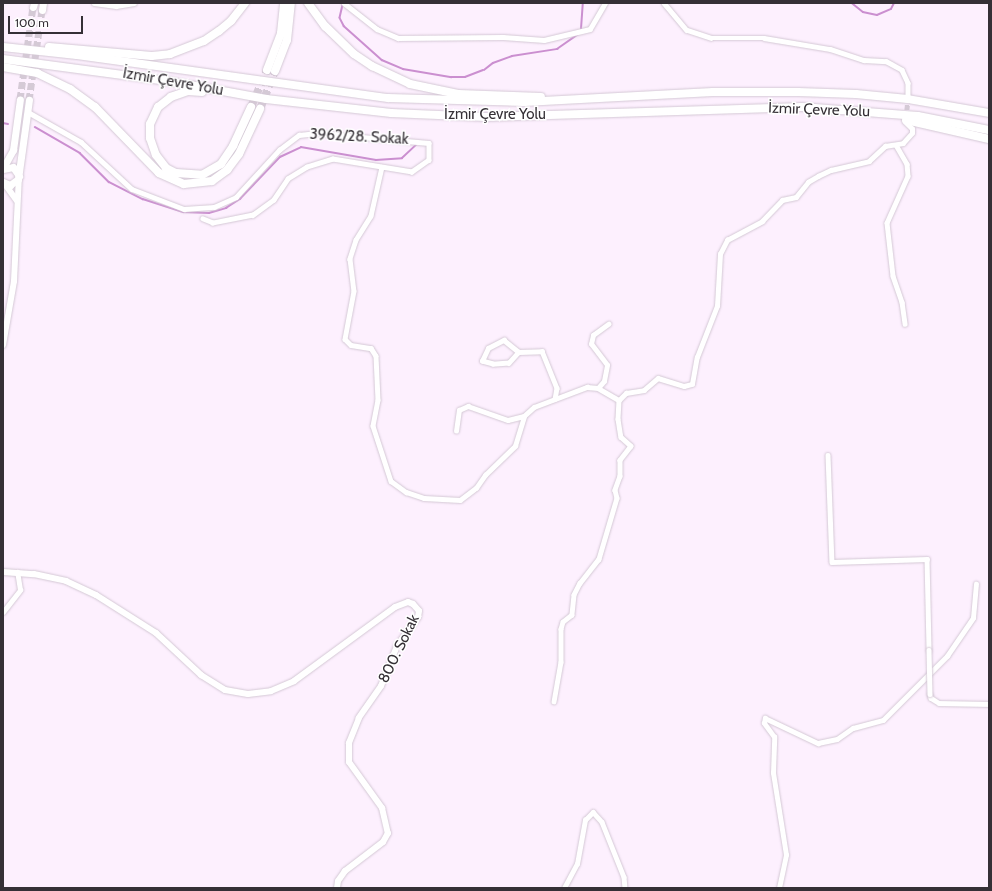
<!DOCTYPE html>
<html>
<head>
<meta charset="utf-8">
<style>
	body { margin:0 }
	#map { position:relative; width:992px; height:891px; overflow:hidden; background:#fdf0fe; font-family:Cabin,sans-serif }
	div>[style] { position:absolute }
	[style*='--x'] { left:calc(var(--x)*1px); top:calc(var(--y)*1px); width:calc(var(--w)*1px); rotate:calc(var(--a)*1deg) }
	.stream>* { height:1.5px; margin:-0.75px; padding:0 0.75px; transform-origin:0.75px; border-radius:0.75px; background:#cb8fd0 }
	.minor-tunnel>* { height:4.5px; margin-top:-2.25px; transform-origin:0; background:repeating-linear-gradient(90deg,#d5cad6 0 4.5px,transparent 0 6.5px) }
	.primary-tunnel>* { height:7px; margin-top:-3.5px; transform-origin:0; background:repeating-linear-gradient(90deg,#d5cad6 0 7px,transparent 0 10.5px) }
	.motorway-tunnel>* { height:8px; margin-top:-4px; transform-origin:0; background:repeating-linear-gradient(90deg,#d5cad6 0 8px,transparent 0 12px) }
	.roads { filter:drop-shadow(0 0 1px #d4c8d5) drop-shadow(0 0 1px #d4c8d5) }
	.minor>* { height:4.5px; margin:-2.25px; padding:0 2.25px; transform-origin:2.25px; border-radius:2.25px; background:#fff }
	.secondary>* { height:6px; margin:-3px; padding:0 3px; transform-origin:3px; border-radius:3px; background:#fff }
	.primary>* { height:7px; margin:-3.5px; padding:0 3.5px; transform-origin:3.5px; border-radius:3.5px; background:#fff }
	.motorway>* { height:8px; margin:-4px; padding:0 4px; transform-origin:4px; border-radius:4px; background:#fff }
	.bridges { filter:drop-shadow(0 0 1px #d4c8d5) drop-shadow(0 0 1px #d4c8d5) }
	.minor-bridge>* { height:4.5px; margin:-2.25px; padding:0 2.25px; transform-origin:2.25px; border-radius:2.25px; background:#fff }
	span { translate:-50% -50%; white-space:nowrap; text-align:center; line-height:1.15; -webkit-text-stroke:3px #fff; paint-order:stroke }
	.street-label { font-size:15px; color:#353036 }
	.frame { position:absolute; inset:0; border:4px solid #353036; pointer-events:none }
	.scale { position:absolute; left:8px; top:16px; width:75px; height:18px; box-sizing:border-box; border:2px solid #353036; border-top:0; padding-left:5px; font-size:12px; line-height:14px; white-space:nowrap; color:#353036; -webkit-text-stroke:3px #fff; paint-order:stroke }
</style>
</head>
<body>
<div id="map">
	<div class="stream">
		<i style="--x:852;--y:3;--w:14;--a:39"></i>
		<i style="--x:863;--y:12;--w:14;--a:12"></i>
		<i style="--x:877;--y:15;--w:15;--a:-23"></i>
		<i style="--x:891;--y:9;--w:7;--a:-63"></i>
		<i style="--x:343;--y:5;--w:13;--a:103"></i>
		<i style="--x:340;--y:18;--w:9;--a:63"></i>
		<i style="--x:344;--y:26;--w:51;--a:41.8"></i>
		<i style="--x:382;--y:60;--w:23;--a:23"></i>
		<i style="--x:403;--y:69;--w:49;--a:9.5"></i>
		<i style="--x:451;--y:77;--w:14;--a:0"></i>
		<i style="--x:465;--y:77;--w:19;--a:-21"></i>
		<i style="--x:581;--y:29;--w:26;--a:-86"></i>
		<i style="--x:484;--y:70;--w:11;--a:-38"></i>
		<i style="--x:493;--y:63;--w:20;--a:-20"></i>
		<i style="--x:512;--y:56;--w:46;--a:-8.8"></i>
		<i style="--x:557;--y:49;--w:28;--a:-35"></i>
		<i style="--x:3;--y:123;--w:5;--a:11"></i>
		<i style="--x:35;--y:127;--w:52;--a:30"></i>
		<i style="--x:80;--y:153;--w:41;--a:45"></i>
		<i style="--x:109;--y:182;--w:38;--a:27"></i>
		<i style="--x:143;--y:199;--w:42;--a:18"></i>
		<i style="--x:183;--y:212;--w:26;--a:2"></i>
		<i style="--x:209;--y:213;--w:18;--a:-16"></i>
		<i style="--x:226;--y:208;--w:17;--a:-33"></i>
		<i style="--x:240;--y:199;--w:58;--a:-46.4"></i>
		<i style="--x:280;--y:157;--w:23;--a:-25"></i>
		<i style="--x:301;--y:147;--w:76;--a:9.8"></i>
		<i style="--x:376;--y:160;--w:26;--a:-4"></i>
		<i style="--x:402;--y:158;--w:19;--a:-43"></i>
	</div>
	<div class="minor-tunnel">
		<i style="--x:906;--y:116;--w:18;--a:-84"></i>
	</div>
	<div class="primary-tunnel">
		<i style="--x:20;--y:99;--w:93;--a:-82"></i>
		<i style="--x:29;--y:100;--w:91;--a:-81.8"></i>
	</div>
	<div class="motorway-tunnel">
		<i style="--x:251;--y:107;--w:40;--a:-66.6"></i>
		<i style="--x:260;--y:109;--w:41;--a:-68.5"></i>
	</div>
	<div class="roads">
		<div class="minor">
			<i style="--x:94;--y:3;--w:22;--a:8"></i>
			<i style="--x:116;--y:6;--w:18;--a:-9"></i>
			<i style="--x:344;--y:3;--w:42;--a:38.2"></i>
			<i style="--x:377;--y:29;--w:23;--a:23"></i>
			<i style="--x:398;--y:38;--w:105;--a:-0.5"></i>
			<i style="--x:503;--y:37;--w:41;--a:4.2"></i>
			<i style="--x:544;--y:40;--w:47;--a:-13.4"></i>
			<i style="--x:590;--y:29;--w:30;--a:-60"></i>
			<i style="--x:664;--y:3;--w:35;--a:50"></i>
			<i style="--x:687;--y:30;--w:25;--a:18"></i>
			<i style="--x:711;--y:38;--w:53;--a:0"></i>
			<i style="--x:764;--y:38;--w:67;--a:9.5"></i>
			<i style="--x:830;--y:49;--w:36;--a:18"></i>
			<i style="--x:864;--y:60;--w:22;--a:3"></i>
			<i style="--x:886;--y:61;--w:18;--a:29"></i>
			<i style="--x:902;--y:70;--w:14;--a:65"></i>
			<i style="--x:908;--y:83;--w:13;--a:90"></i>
			<i style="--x:28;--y:112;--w:61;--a:29.5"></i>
			<i style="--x:81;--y:142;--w:69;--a:42.7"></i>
			<i style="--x:132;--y:189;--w:56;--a:21"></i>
			<i style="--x:184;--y:209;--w:30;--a:-4"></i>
			<i style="--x:214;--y:207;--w:24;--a:-24"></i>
			<i style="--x:236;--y:197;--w:64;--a:-47.5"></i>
			<i style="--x:279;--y:150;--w:25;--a:-37"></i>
			<i style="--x:299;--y:135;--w:18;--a:-6"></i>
			<i style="--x:317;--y:133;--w:112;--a:5.1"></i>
			<i style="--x:429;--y:143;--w:17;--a:90"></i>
			<i style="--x:429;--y:160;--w:21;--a:145"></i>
			<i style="--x:412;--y:172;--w:80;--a:-170.7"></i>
			<i style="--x:333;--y:159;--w:27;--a:163"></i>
			<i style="--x:307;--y:167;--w:22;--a:148"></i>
			<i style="--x:288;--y:179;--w:25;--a:124"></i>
			<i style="--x:274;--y:200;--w:26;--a:144"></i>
			<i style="--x:253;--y:215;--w:41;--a:168.7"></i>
			<i style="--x:213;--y:223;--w:11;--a:-158"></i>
			<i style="--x:896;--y:145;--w:22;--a:60"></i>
			<i style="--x:907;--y:164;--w:12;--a:85"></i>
			<i style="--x:908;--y:176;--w:51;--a:114.1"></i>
			<i style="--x:887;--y:223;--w:53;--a:83.5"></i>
			<i style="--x:893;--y:276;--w:28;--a:71"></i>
			<i style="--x:902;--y:302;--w:22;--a:82"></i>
			<i style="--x:382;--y:167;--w:50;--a:102.7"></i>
			<i style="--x:371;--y:216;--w:28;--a:122"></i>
			<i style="--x:356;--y:240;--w:20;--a:108"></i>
			<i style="--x:350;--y:259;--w:32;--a:83"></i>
			<i style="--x:354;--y:291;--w:49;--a:100.6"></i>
			<i style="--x:345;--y:339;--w:8;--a:45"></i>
			<i style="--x:351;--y:345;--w:20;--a:9"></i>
			<i style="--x:371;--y:348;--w:9;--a:58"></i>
			<i style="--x:376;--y:356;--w:44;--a:87.4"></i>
			<i style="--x:378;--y:400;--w:26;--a:101"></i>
			<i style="--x:373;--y:426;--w:58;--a:71.9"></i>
			<i style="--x:391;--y:481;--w:19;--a:36"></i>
			<i style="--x:406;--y:492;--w:19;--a:18"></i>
			<i style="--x:424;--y:498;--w:36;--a:3"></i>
			<i style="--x:460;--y:500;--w:20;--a:-37"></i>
			<i style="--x:476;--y:488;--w:16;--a:-55"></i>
			<i style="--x:485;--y:475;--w:42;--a:-44"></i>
			<i style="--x:515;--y:446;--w:31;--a:-73"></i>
			<i style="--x:524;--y:416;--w:13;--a:-42"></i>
			<i style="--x:534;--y:407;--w:57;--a:-20.7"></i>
			<i style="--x:587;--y:387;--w:11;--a:5"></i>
			<i style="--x:598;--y:388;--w:24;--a:30"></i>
			<i style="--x:619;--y:400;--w:19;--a:93"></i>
			<i style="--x:618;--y:419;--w:18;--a:81"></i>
			<i style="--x:621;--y:437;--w:13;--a:42"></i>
			<i style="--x:631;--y:446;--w:18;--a:128"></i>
			<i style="--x:620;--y:460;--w:16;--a:90"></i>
			<i style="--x:620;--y:476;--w:15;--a:110"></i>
			<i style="--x:615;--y:490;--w:8;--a:76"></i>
			<i style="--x:617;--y:498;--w:64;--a:106.4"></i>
			<i style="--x:599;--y:559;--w:31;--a:128"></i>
			<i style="--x:580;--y:583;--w:13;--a:117"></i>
			<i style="--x:574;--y:595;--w:20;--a:96"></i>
			<i style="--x:572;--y:615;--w:11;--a:142"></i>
			<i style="--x:563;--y:622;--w:7;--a:106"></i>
			<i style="--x:561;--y:629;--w:33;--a:90"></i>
			<i style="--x:561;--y:662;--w:40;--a:100"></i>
			<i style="--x:519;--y:352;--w:15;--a:132"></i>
			<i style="--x:509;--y:363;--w:16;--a:176"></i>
			<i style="--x:493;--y:364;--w:11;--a:-165"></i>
			<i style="--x:482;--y:361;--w:14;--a:-65"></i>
			<i style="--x:488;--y:348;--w:18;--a:-27"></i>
			<i style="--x:504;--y:340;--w:19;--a:39"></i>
			<i style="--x:519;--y:352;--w:23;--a:-2"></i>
			<i style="--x:542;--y:351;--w:40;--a:68"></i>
			<i style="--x:557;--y:388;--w:11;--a:100"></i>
			<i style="--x:598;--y:388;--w:9;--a:-49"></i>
			<i style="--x:604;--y:381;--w:16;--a:-79"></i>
			<i style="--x:607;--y:365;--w:26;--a:-127"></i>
			<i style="--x:591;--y:344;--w:9;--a:-77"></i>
			<i style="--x:593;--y:335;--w:19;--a:-36"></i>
			<i style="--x:619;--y:400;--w:10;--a:-45"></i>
			<i style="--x:626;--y:393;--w:18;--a:-9"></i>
			<i style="--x:644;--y:390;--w:18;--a:-41"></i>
			<i style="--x:658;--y:378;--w:27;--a:17"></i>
			<i style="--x:684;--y:386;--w:8;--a:-14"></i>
			<i style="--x:692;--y:384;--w:27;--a:-80"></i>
			<i style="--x:697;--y:357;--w:55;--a:-68.6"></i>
			<i style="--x:717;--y:306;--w:52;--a:-86.7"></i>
			<i style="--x:720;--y:254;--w:16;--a:-63"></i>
			<i style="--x:727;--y:240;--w:40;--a:-28"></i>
			<i style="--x:762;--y:221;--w:29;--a:-46"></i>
			<i style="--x:782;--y:200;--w:14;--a:-12"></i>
			<i style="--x:796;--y:197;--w:19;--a:-51"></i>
			<i style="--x:808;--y:182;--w:12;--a:-31"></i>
			<i style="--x:818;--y:176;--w:14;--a:-25"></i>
			<i style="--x:831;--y:170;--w:39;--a:-13"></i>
			<i style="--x:869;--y:161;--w:22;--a:-43"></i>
			<i style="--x:885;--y:146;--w:18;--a:-9"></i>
			<i style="--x:903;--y:143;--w:13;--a:-48"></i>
			<i style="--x:912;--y:133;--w:4;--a:-90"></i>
			<i style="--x:912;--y:129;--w:10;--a:-135"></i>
			<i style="--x:456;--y:431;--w:21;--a:-82"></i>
			<i style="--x:459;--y:410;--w:10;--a:-24"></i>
			<i style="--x:468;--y:406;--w:42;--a:19.3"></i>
			<i style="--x:508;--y:420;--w:16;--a:-14"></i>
			<i style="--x:828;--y:455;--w:107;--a:87.9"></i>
			<i style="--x:832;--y:562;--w:95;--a:-1.8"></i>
			<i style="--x:927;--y:559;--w:91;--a:88.7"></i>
			<i style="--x:3;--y:612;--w:28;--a:-52"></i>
			<i style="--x:20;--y:590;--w:18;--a:-99"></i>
			<i style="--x:930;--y:694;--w:4;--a:76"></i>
			<i style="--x:931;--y:698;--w:9;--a:32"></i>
			<i style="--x:939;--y:703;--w:50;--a:1.1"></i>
			<i style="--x:564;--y:888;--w:27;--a:-62"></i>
			<i style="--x:577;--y:864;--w:45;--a:-79.7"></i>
			<i style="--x:585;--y:820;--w:11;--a:-45"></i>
			<i style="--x:593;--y:812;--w:13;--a:48"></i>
			<i style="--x:602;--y:822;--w:59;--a:68.2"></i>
			<i style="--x:624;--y:877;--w:11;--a:85"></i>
			<i style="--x:779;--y:888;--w:34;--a:-78"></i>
			<i style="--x:786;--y:855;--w:83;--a:-99"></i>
			<i style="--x:773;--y:773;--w:36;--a:-88"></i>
			<i style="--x:774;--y:737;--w:17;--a:-126"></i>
			<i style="--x:764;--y:723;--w:5;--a:-79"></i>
			<i style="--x:765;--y:718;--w:59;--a:25.3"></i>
			<i style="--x:818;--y:743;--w:19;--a:-12"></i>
			<i style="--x:837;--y:739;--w:19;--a:-35"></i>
			<i style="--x:853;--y:728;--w:31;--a:-15"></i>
			<i style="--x:883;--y:720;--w:91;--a:-45"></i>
			<i style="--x:947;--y:656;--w:46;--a:-55.6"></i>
			<i style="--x:973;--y:618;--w:34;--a:-85"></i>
		</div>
		<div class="secondary">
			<i style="--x:4;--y:183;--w:22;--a:54"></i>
			<i style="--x:3;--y:345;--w:65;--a:-80.2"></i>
			<i style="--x:14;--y:281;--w:105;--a:-87.3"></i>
			<i style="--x:3;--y:572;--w:31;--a:4"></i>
			<i style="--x:34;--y:574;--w:33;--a:12"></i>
			<i style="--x:66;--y:581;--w:33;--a:25"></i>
			<i style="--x:96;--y:595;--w:71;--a:32.3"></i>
			<i style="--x:156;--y:633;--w:62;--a:43"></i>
			<i style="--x:201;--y:675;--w:28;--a:32"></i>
			<i style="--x:225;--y:690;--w:23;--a:10"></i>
			<i style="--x:248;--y:694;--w:23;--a:-7"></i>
			<i style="--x:271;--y:691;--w:25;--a:-23"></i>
			<i style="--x:294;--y:681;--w:125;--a:-36.2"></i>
			<i style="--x:395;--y:607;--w:14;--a:-21"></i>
			<i style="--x:408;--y:602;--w:5;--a:22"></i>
			<i style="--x:413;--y:604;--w:9;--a:49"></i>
			<i style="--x:419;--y:611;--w:6;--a:99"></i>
			<i style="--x:418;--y:617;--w:36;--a:126"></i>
			<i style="--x:397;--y:646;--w:43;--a:111.8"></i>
			<i style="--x:381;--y:686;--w:39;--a:125"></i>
			<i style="--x:359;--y:718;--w:27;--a:112"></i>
			<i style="--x:349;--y:743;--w:19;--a:90"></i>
			<i style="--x:349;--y:762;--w:57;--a:54.3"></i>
			<i style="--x:382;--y:808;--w:26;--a:77"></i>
			<i style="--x:388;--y:833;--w:10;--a:119"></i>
			<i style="--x:383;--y:842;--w:48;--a:142.7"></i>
			<i style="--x:345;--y:871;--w:12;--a:125"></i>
			<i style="--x:338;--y:881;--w:7;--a:98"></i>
		</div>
		<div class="primary">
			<i style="--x:33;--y:7;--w:4;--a:-76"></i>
			<i style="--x:42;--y:10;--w:7;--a:-82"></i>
			<i style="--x:3;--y:168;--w:21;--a:-61"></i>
			<i style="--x:13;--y:150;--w:51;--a:-82.2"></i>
			<i style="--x:3;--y:169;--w:10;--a:-11"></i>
			<i style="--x:13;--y:167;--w:11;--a:56"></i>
			<i style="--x:3;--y:182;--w:8;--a:23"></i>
			<i style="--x:10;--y:185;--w:10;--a:-37"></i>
			<i style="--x:18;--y:179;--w:80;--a:-82.1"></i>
		</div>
		<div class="motorway">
			<i style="--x:308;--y:3;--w:29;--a:54"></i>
			<i style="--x:325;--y:26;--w:40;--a:44"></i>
			<i style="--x:354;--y:54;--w:22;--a:34"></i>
			<i style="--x:372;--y:66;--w:42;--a:25.3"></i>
			<i style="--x:410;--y:84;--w:49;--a:11.8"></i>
			<i style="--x:458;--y:94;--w:83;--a:2.1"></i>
			<i style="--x:3;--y:47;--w:74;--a:6.2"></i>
			<i style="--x:77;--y:55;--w:314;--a:7.9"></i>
			<i style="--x:388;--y:98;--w:136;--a:1.7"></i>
			<i style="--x:524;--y:102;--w:189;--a:-3"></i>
			<i style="--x:713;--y:92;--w:85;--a:0"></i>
			<i style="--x:798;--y:92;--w:58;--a:2"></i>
			<i style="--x:856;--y:94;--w:52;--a:5.5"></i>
			<i style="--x:908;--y:99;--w:82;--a:9.8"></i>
			<i style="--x:49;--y:47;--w:103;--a:5"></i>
			<i style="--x:152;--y:56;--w:18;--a:-6"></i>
			<i style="--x:170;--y:54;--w:36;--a:-21"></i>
			<i style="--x:204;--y:41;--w:18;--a:-34"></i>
			<i style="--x:219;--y:31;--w:16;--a:-40"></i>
			<i style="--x:231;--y:21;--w:23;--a:-52"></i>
			<i style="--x:3;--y:59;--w:166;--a:7.6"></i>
			<i style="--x:168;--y:81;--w:100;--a:10.4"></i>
			<i style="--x:266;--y:99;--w:126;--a:6.4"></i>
			<i style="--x:391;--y:113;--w:95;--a:2.4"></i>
			<i style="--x:486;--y:117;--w:316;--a:-1.8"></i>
			<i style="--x:802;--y:107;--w:116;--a:4.4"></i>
			<i style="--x:918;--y:116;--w:72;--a:11.2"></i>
			<i style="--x:3;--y:67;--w:35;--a:10"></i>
			<i style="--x:37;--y:73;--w:37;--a:26"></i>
			<i style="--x:70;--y:89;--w:31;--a:36"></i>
			<i style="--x:95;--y:107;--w:92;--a:45.9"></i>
			<i style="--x:159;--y:173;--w:27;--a:24"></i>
			<i style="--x:184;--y:184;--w:28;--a:-6"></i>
			<i style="--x:212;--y:181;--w:19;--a:-36"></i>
			<i style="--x:227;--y:170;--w:20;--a:-53"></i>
			<i style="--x:239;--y:154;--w:50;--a:-65"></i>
			<i style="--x:267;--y:70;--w:40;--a:-69"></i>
			<i style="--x:281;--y:33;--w:30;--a:-84"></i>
			<i style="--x:275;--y:71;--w:33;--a:-69"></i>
			<i style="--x:287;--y:40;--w:37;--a:-84"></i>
			<i style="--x:202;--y:92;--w:14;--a:-176"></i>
			<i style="--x:188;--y:91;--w:18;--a:161"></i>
			<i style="--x:171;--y:97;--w:16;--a:142"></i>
			<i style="--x:158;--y:107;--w:19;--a:115"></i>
			<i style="--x:150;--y:124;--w:14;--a:90"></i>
			<i style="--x:150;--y:138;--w:18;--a:71"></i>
			<i style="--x:156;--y:155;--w:16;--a:52"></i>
			<i style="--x:166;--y:168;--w:11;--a:27"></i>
			<i style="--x:176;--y:173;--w:26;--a:4"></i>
			<i style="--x:202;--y:175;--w:22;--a:-30"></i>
			<i style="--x:221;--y:164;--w:22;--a:-56"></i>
			<i style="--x:233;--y:146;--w:43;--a:-65.2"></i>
			<i style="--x:906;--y:120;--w:85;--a:12.9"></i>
		</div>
	</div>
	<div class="bridges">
		<div class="minor-bridge">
			<i style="--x:929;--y:650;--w:44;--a:88.7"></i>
		</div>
	</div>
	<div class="street-label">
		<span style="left:173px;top:82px;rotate:10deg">İzmir Çevre Yolu</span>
		<span style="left:819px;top:110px;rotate:2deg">İzmir Çevre Yolu</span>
		<span style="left:495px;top:115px">İzmir Çevre Yolu</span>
		<span style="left:359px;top:137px;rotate:3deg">3962/28. Sokak</span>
		<span style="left:399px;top:649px;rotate:-64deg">800. Sokak</span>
	</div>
	<div class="frame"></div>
	<div class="scale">100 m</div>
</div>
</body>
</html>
